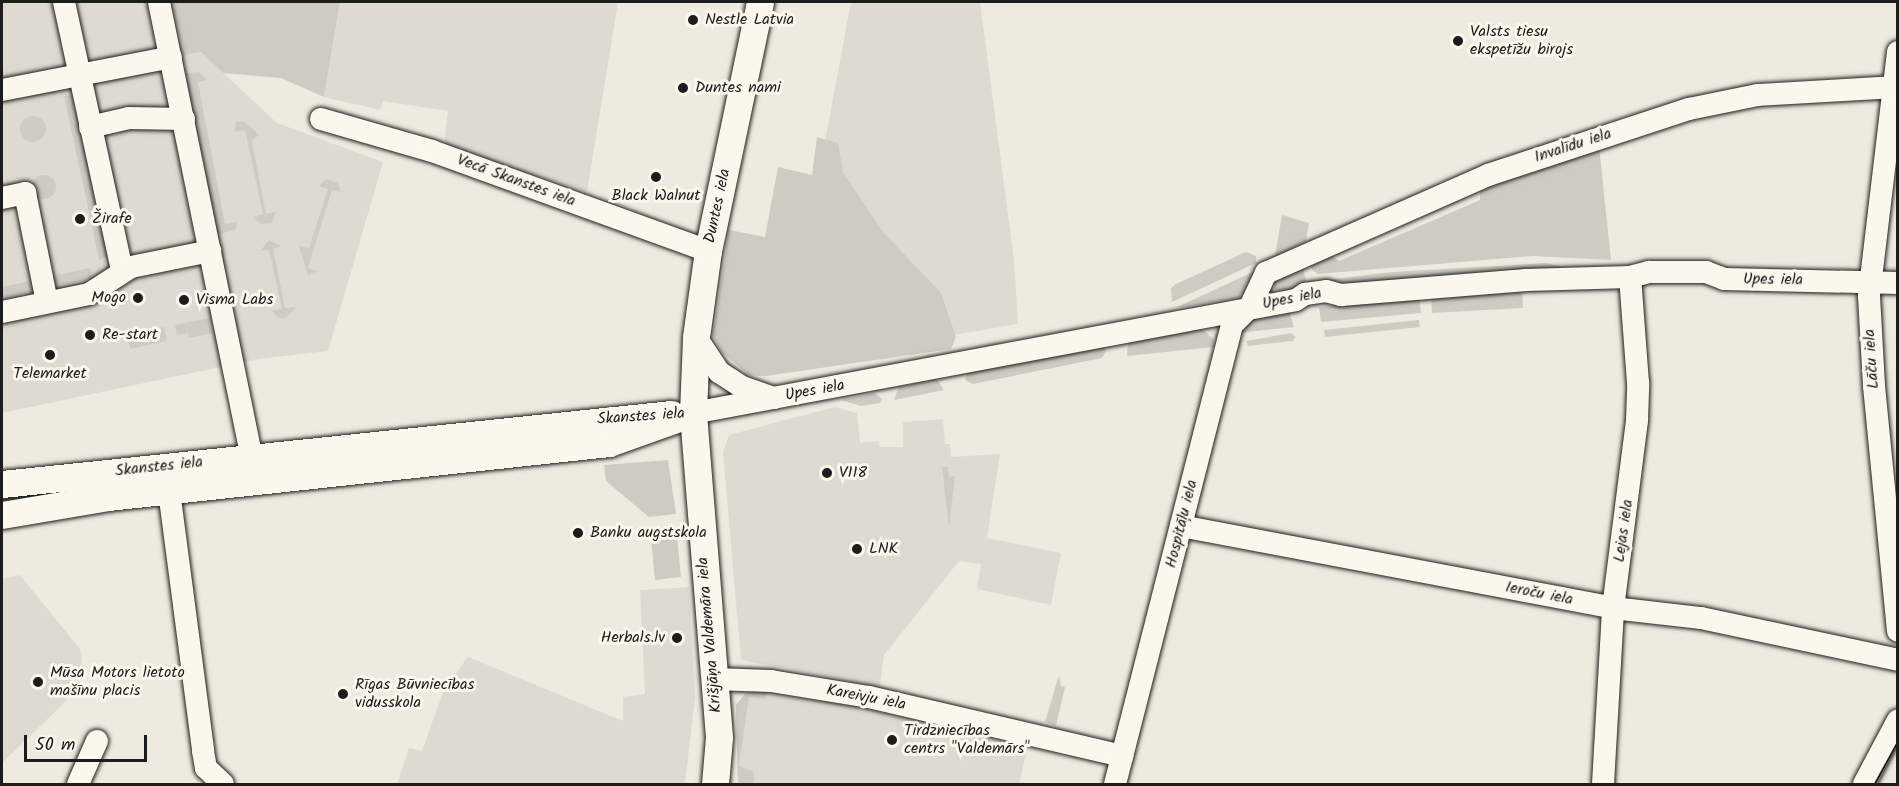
<!DOCTYPE html>
<html>
<head>
<meta charset="utf-8">
<style>
	body { margin:0 }
	#map { position:relative; width:1899px; height:786px; overflow:hidden; background:#eeeadf; font-family:Kalam,sans-serif }
	div>[style] { position:absolute }
	[style*='--x'] { left:calc(var(--x)*1px); top:calc(var(--y)*1px); width:calc(var(--w)*1px); rotate:calc(var(--a)*1deg) }
	.built>* { inset:0; background:#dedad1 }
	.green>* { inset:0; background:#ceccc2 }
	.round { border-radius:50% }
	.roads { filter:drop-shadow(0 0 2px #1c1c1c) drop-shadow(0 0 2px #1c1c1c) }
	.minor>* { height:22px; margin:-11px; padding:0 11px; transform-origin:11px; border-radius:11px; background:#fbf7ec }
	.major>* { height:27px; margin:-13.5px; padding:0 13.5px; transform-origin:13.5px; border-radius:13.5px; background:#fbf7ec }
	.tram>* { height:1.5px; margin:-0.75px; padding:0 0.75px; transform-origin:0.75px; border-radius:0.75px; background:#1c1c1c }
	.dots>* { width:16px; height:16px; translate:-50% -50%; box-sizing:border-box; border:3px solid #fbf7ec; border-radius:50% }
	span { translate:-50% -50%; white-space:nowrap; text-align:center; line-height:1.15; -webkit-text-stroke:6px #fbf7ec; paint-order:stroke }
	.poi-label { font-size:16px; color:#1c1c1c }
	.left { translate:0 -50%; text-align:left }
	.right { translate:-100% -50%; text-align:right }
	.street-label { font-size:16px; color:#1c1c1c }
	.frame { position:absolute; inset:0; border:3px solid #1c1c1c; pointer-events:none }
	.scale { position:absolute; left:24px; top:735px; width:123px; height:27px; box-sizing:border-box; border:3px solid #1c1c1c; border-top:0; padding-left:8px; font-size:18px; line-height:21px; white-space:nowrap; color:#1c1c1c; -webkit-text-stroke:4px #fbf7ec; paint-order:stroke }
</style>
</head>
<body>
<div id="map">
	<div class="built">
		<i style="clip-path:polygon(2px 2px,173px 2px,184px 55px,201px 52px,277px 123px,383px 162px,328px 351px,258px 359px,2px 413px)"></i>
		<i style="clip-path:polygon(340px 2px,618px 2px,587px 192px,444px 146px,448px 111px,383px 101px,380px 110px,324px 97px)"></i>
		<i style="clip-path:polygon(851px 2px,980px 2px,1014px 260px,1018px 324px,805px 360px,817px 184px)"></i>
		<i style="clip-path:polygon(835px 407px,857px 413px,860px 443px,879px 441px,880px 447px,903px 447px,903px 422px,943px 419px,945px 444px,950px 444px,951px 457px,1000px 454px,987px 538px,1061px 553px,1051px 605px,977px 589px,981px 564px,959px 561px,884px 655px,880px 687px,741px 660px,723px 452px,729px 435px)"></i>
		<i style="clip-path:polygon(20px 575px,80px 649px,82px 662px,66px 701px,2px 763px,2px 579px)"></i>
		<i style="clip-path:polygon(689px 587px,695px 697px,685px 784px,397px 784px,409px 748px,422px 751px,444px 689px,468px 657px,623px 721px,623px 697px,645px 694px,640px 590px)"></i>
		<i style="clip-path:polygon(755px 691px,858px 707px,1027px 748px,1019px 784px,738px 784px,736px 705px,745px 694px)"></i>
	</div>
	<div class="green">
		<i style="clip-path:polygon(173px 2px,340px 2px,324px 97px,281px 78px,223px 73px,201px 52px,184px 55px)"></i>
		<i style="clip-path:polygon(199px 72px,207px 80px,198px 82px,225px 224px,237px 222px,236px 229px,220px 234px,216px 233px,181px 74px)"></i>
		<i style="clip-path:polygon(74px 95px,110px 255px,99px 260px,64px 96px)"></i>
		<i class="round" style="left:20px;top:116px;width:26px;height:26px"></i>
		<i style="clip-path:polygon(236px 122px,245px 122px,259px 135px,252px 141px,266px 214px,276px 212px,272px 223px,261px 224px,253px 217px,263px 214px,245px 130px,235px 132px)"></i>
		<i style="clip-path:polygon(817px 137px,838px 143px,843px 172px,883px 232px,941px 293px,956px 337px,951px 349px,766px 376px,748px 375px,721px 351px,713px 335px,729px 230px,765px 237px,778px 167px,812px 175px)"></i>
		<i style="clip-path:polygon(1599px 146px,1611px 260px,1533px 256px,1318px 274px,1312px 270px,1310px 262px,1330px 254px,1339px 261px,1480px 200px,1480px 186px)"></i>
		<i class="round" style="left:32px;top:175px;width:24px;height:24px"></i>
		<i style="clip-path:polygon(326px 179px,338px 183px,341px 192px,332px 190px,308px 268px,318px 271px,308px 275px,299px 246px,309px 248px,328px 189px,319px 186px)"></i>
		<i style="clip-path:polygon(1282px 215px,1309px 223px,1306px 242px,1275px 256px)"></i>
		<i style="clip-path:polygon(269px 240px,282px 246px,273px 249px,285px 308px,296px 307px,286px 318px,278px 318px,272px 311px,282px 309px,269px 250px,260px 251px)"></i>
		<i style="clip-path:polygon(1246px 252px,1256px 256px,1256px 263px,1172px 302px,1171px 288px,1176px 284px)"></i>
		<i style="clip-path:polygon(1547px 263px,1568px 269px,1470px 273px,1315px 288px,1318px 281px,1392px 272px)"></i>
		<i style="clip-path:polygon(1303px 265px,1307px 289px,1275px 290px,1273px 280px)"></i>
		<i style="clip-path:polygon(90px 268px,93px 279px,57px 285px,48px 277px)"></i>
		<i style="clip-path:polygon(1253px 272px,1248px 288px,1238px 298px,1175px 308px)"></i>
		<i style="clip-path:polygon(35px 280px,34px 291px,2px 298px,2px 287px)"></i>
		<i style="clip-path:polygon(1522px 290px,1523px 308px,1432px 313px,1431px 296px)"></i>
		<i style="clip-path:polygon(1419px 296px,1421px 313px,1321px 322px,1319px 307px)"></i>
		<i style="clip-path:polygon(1289px 311px,1294px 327px,1238px 333px,1249px 318px)"></i>
		<i style="clip-path:polygon(209px 318px,212px 333px,189px 338px,188px 333px,177px 335px,175px 325px)"></i>
		<i style="clip-path:polygon(1419px 320px,1420px 327px,1325px 337px,1324px 330px)"></i>
		<i style="clip-path:polygon(164px 327px,167px 341px,130px 349px,127px 335px)"></i>
		<i style="clip-path:polygon(1200px 327px,1214px 340px,1214px 347px,1127px 356px,1128px 341px)"></i>
		<i style="clip-path:polygon(1292px 333px,1295px 337px,1293px 341px,1248px 346px,1246px 341px)"></i>
		<i style="clip-path:polygon(1104px 347px,1106px 351px,1102px 358px,973px 384px,965px 380px,968px 371px)"></i>
		<i style="clip-path:polygon(937px 379px,944px 390px,894px 400px,899px 387px)"></i>
		<i style="clip-path:polygon(875px 393px,882px 399px,880px 403px,861px 406px,841px 400px)"></i>
		<i style="clip-path:polygon(668px 460px,676px 514px,649px 517px,606px 481px,604px 465px)"></i>
		<i style="clip-path:polygon(942px 467px,948px 467px,949px 477px,955px 476px,949px 527px)"></i>
		<i style="clip-path:polygon(676px 526px,681px 577px,655px 580px,650px 529px)"></i>
		<i style="clip-path:polygon(1059px 675px,1061px 686px,1065px 687px,1056px 726px,1045px 722px)"></i>
		<i style="clip-path:polygon(755px 691px,766px 693px,766px 699px,749px 697px,739px 766px,754px 772px,754px 784px,738px 784px,736px 705px,745px 694px)"></i>
	</div>
	<div class="roads">
		<div class="minor">
			<i style="--x:64;--y:2;--w:275;--a:77.8"></i>
			<i style="--x:159;--y:2;--w:481;--a:78.5"></i>
			<i style="--x:1898;--y:52;--w:246;--a:96.8"></i>
			<i style="--x:1869;--y:296;--w:90;--a:86.8"></i>
			<i style="--x:1874;--y:386;--w:246;--a:84.4"></i>
			<i style="--x:2;--y:90;--w:172;--a:-11"></i>
			<i style="--x:321;--y:119;--w:116;--a:16.1"></i>
			<i style="--x:432;--y:151;--w:294;--a:19.9"></i>
			<i style="--x:90;--y:127;--w:40;--a:-13"></i>
			<i style="--x:129;--y:118;--w:55;--a:1"></i>
			<i style="--x:2;--y:198;--w:24;--a:-12"></i>
			<i style="--x:25;--y:193;--w:111;--a:78.6"></i>
			<i style="--x:2;--y:312;--w:89;--a:-11.7"></i>
			<i style="--x:89;--y:294;--w:50;--a:-32.7"></i>
			<i style="--x:131;--y:267;--w:81;--a:-11.4"></i>
			<i style="--x:696;--y:337;--w:42;--a:56.7"></i>
			<i style="--x:719;--y:372;--w:27;--a:33"></i>
			<i style="--x:742;--y:387;--w:34;--a:19"></i>
			<i style="--x:693;--y:413;--w:613;--a:-10.61"></i>
			<i style="--x:1296;--y:300;--w:11;--a:-34"></i>
			<i style="--x:1305;--y:294;--w:21;--a:-8"></i>
			<i style="--x:1326;--y:291;--w:16;--a:15"></i>
			<i style="--x:1341;--y:295;--w:186;--a:-4.6"></i>
			<i style="--x:1526;--y:280;--w:104;--a:-1.7"></i>
			<i style="--x:1630;--y:277;--w:20;--a:-15"></i>
			<i style="--x:1649;--y:272;--w:57;--a:0"></i>
			<i style="--x:1706;--y:272;--w:19;--a:21"></i>
			<i style="--x:1724;--y:279;--w:174;--a:1.3"></i>
			<i style="--x:169;--y:491;--w:262;--a:82.5"></i>
			<i style="--x:203;--y:751;--w:17;--a:80"></i>
			<i style="--x:206;--y:768;--w:23;--a:43"></i>
			<i style="--x:1181;--y:526;--w:440;--a:10.7"></i>
			<i style="--x:1613;--y:608;--w:89;--a:6.5"></i>
			<i style="--x:1701;--y:618;--w:201;--a:12"></i>
			<i style="--x:714;--y:679;--w:57;--a:2"></i>
			<i style="--x:771;--y:681;--w:99;--a:9.3"></i>
			<i style="--x:869;--y:697;--w:260;--a:13.1"></i>
			<i style="--x:78;--y:784;--w:47;--a:-66.2"></i>
			<i style="--x:1115;--y:784;--w:474;--a:-75.7"></i>
			<i style="--x:1232;--y:325;--w:25;--a:-45"></i>
			<i style="--x:1250;--y:307;--w:38;--a:-65"></i>
			<i style="--x:1266;--y:273;--w:243;--a:-23.8"></i>
			<i style="--x:1488;--y:175;--w:212;--a:-18.2"></i>
			<i style="--x:1689;--y:109;--w:70;--a:-11.5"></i>
			<i style="--x:1758;--y:95;--w:140;--a:-3.3"></i>
			<i style="--x:1603;--y:784;--w:176;--a:-86.7"></i>
			<i style="--x:1613;--y:608;--w:190;--a:-82.7"></i>
			<i style="--x:1637;--y:420;--w:37;--a:-88"></i>
			<i style="--x:1638;--y:383;--w:106;--a:-94.3"></i>
			<i style="--x:1864;--y:784;--w:72;--a:-62"></i>
		</div>
		<div class="major">
			<i style="--x:2;--y:484;--w:673;--a:-5.97"></i>
			<i style="--x:2;--y:515;--w:108;--a:-9.6"></i>
			<i style="--x:108;--y:497;--w:504;--a:-6.15"></i>
			<i style="--x:609;--y:443;--w:89;--a:-19.7"></i>
			<i style="--x:715;--y:784;--w:47;--a:-85.1"></i>
			<i style="--x:719;--y:737;--w:325;--a:-94.6"></i>
			<i style="--x:693;--y:413;--w:76;--a:-87.7"></i>
			<i style="--x:696;--y:337;--w:87;--a:-82.1"></i>
			<i style="--x:708;--y:251;--w:254;--a:-78.2"></i>
		</div>
	</div>
	<div class="tram">
		<i style="--x:1875;--y:784;--w:48;--a:-61.3"></i>
	</div>
	<div class="dots">
		<i style="left:693px;top:20px;background:#1c1c1c"></i>
		<i style="left:1458px;top:41px;background:#1c1c1c"></i>
		<i style="left:683px;top:88px;background:#1c1c1c"></i>
		<i style="left:656px;top:177px;background:#1c1c1c"></i>
		<i style="left:80px;top:219px;background:#1c1c1c"></i>
		<i style="left:138px;top:298px;background:#1c1c1c"></i>
		<i style="left:184px;top:300px;background:#1c1c1c"></i>
		<i style="left:90px;top:335px;background:#1c1c1c"></i>
		<i style="left:50px;top:355px;background:#1c1c1c"></i>
		<i style="left:827px;top:473px;background:#1c1c1c"></i>
		<i style="left:578px;top:533px;background:#1c1c1c"></i>
		<i style="left:857px;top:549px;background:#1c1c1c"></i>
		<i style="left:677px;top:638px;background:#1c1c1c"></i>
		<i style="left:38px;top:682px;background:#1c1c1c"></i>
		<i style="left:343px;top:694px;background:#1c1c1c"></i>
		<i style="left:892px;top:740px;background:#1c1c1c"></i>
	</div>
	<div class="poi-label">
		<span class="left" style="left:705px;top:20px">Nestle Latvia</span>
		<span class="left" style="left:1470px;top:41px">Valsts tiesu<br>ekspetīžu birojs</span>
		<span class="left" style="left:695px;top:88px">Duntes nami</span>
		<span style="left:656px;top:196px">Black Walnut</span>
		<span class="left" style="left:92px;top:219px">Žirafe</span>
		<span class="right" style="left:126px;top:298px">Mogo</span>
		<span class="left" style="left:196px;top:300px">Visma Labs</span>
		<span class="left" style="left:102px;top:335px">Re-start</span>
		<span style="left:50px;top:374px">Telemarket</span>
		<span class="left" style="left:839px;top:473px">V118</span>
		<span class="left" style="left:590px;top:533px">Banku augstskola</span>
		<span class="left" style="left:869px;top:549px">LNK</span>
		<span class="right" style="left:665px;top:638px">Herbals.lv</span>
		<span class="left" style="left:50px;top:682px">Mūsa Motors lietoto<br>mašīnu placis</span>
		<span class="left" style="left:355px;top:694px">Rīgas Būvniecības<br>vidusskola</span>
		<span class="left" style="left:904px;top:740px">Tirdzniecības<br>centrs "Valdemārs"</span>
	</div>
	<div class="street-label">
		<span style="left:1573px;top:146px;rotate:-18deg">Invalīdu iela</span>
		<span style="left:516px;top:181px;rotate:20deg">Vecā Skanstes iela</span>
		<span style="left:718px;top:206px;rotate:-78deg">Duntes iela</span>
		<span style="left:1773px;top:280px;rotate:1deg">Upes iela</span>
		<span style="left:1292px;top:299px;rotate:-11deg">Upes iela</span>
		<span style="left:1872px;top:359px;rotate:-94deg">Lāču iela</span>
		<span style="left:815px;top:391px;rotate:-10deg">Upes iela</span>
		<span style="left:641px;top:417px;rotate:-4deg">Skanstes iela</span>
		<span style="left:159px;top:467px;rotate:-6deg">Skanstes iela</span>
		<span style="left:1182px;top:524px;rotate:-76deg">Hospitāļu iela</span>
		<span style="left:1624px;top:531px;rotate:-82deg">Lejas iela</span>
		<span style="left:1539px;top:594px;rotate:11deg">Ieroču iela</span>
		<span style="left:710px;top:635px;rotate:-95deg">Krišjāņa Valdemāra iela</span>
		<span style="left:866px;top:698px;rotate:11deg">Kareivju iela</span>
	</div>
	<div class="frame"></div>
	<div class="scale">50 m</div>
</div>
</body>
</html>
